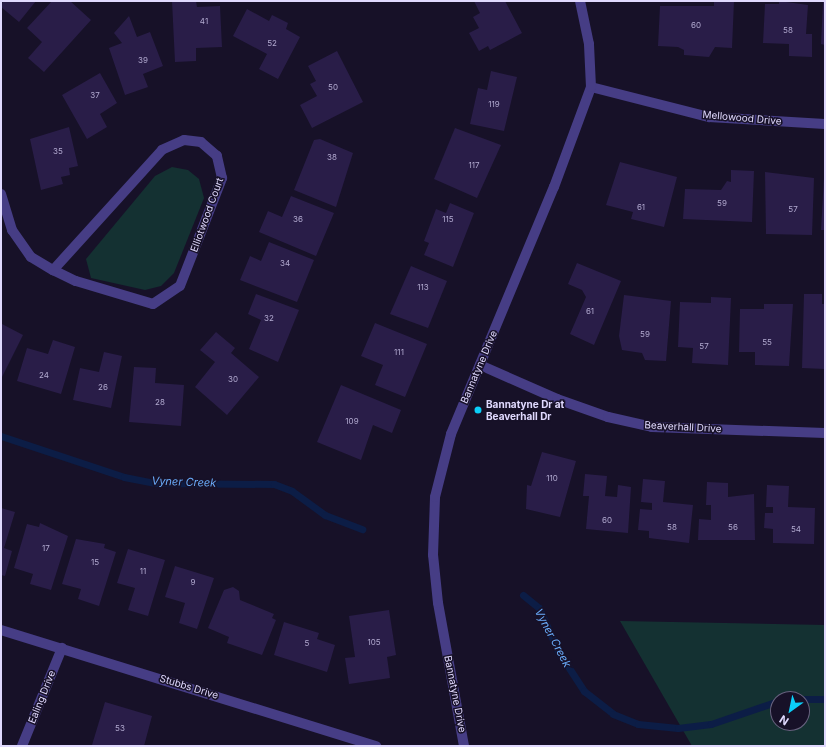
<!DOCTYPE html>
<html>
<head>
<meta charset="utf-8">
<style>
	body { margin:0 }
	#map { position:relative; width:826px; height:747px; overflow:hidden; background:#171128; font-family:Inter,sans-serif }
	div>[style] { position:absolute }
	[style*='--x'] { left:calc(var(--x)*1px); top:calc(var(--y)*1px); width:calc(var(--w)*1px); rotate:calc(var(--a)*1deg) }
	.green>* { inset:0; background:#143132 }
	.stream>* { height:7px; margin:-3.5px; padding:0 3.5px; transform-origin:3.5px; border-radius:3.5px; background:#0c1d46 }
	.building>* { inset:0; background:#291d48 }
	.street>* { height:10px; margin:-5px; padding:0 5px; transform-origin:5px; border-radius:5px; background:#463d85 }
	.dots>* { width:11px; height:11px; translate:-50% -50%; box-sizing:border-box; border:2px solid #171128; border-radius:50% }
	span { translate:-50% -50%; white-space:nowrap; text-align:center; line-height:1.15; -webkit-text-stroke:3px #171128; paint-order:stroke }
	.number-label { font-size:8px; color:#b2aad0 }
	.number-label span { -webkit-text-stroke-width:0 }
	.street-label { font-size:10px; color:#e0d9fe }
	.poi-label { font-size:10px; color:#e0d9fe; font-weight:700 }
	.left { translate:0 -50%; text-align:left }
	.water-label { font-size:11px; color:#6aacfb; font-style:italic }
	.frame { position:absolute; inset:0; border:2px solid #e0d9fe; pointer-events:none }
	.north { position:absolute; left:770px; top:691px; width:40px; height:40px; box-sizing:border-box; background:#171128; border:1px solid #67617e; border-radius:50%; rotate:213deg; font-size:11px; font-weight:700; line-height:16px; text-align:center; color:#e0d9fe }
	.north::after { content:''; display:block; margin:auto; width:14px; height:18px; background:#0bcef8; clip-path:polygon(50% 0,100% 100%,50% 72%,0 100%) }
</style>
</head>
<body>
<div id="map">
	<div class="green">
		<i style="clip-path:polygon(172px 167px,188px 170px,199px 179px,204px 198px,174px 273px,161px 286px,145px 290px,91px 278px,86px 259px,155px 176px)"></i>
		<i style="clip-path:polygon(evenodd,620px 621px,825px 625px,825px 746px,692px 746px,620px 621px,778px 699px,802px 699px,802px 723px,778px 723px,778px 699px)"></i>
	</div>
	<div class="stream">
		<i style="--x:1;--y:436;--w:130;--a:18.4"></i>
		<i style="--x:124;--y:477;--w:32;--a:11"></i>
		<i style="--x:155;--y:483;--w:119;--a:0.5"></i>
		<i style="--x:274;--y:484;--w:19;--a:21"></i>
		<i style="--x:292;--y:491;--w:41;--a:36"></i>
		<i style="--x:325;--y:515;--w:40;--a:21"></i>
		<i style="--x:523;--y:595;--w:21;--a:39"></i>
		<i style="--x:539;--y:608;--w:47;--a:66.2"></i>
		<i style="--x:558;--y:651;--w:48;--a:57"></i>
		<i style="--x:584;--y:691;--w:37;--a:38"></i>
		<i style="--x:613;--y:714;--w:27;--a:22"></i>
		<i style="--x:638;--y:724;--w:40;--a:5.7"></i>
		<i style="--x:678;--y:728;--w:33;--a:-7"></i>
		<i style="--x:711;--y:724;--w:71;--a:-18.9"></i>
		<i style="--x:794;--y:699;--w:31;--a:0"></i>
	</div>
	<div class="building">
		<i style="clip-path:polygon(3px 1px,36px 1px,19px 22px,1px 7px)"></i>
		<i style="clip-path:polygon(52px 1px,70px 1px,91px 20px,44px 72px,28px 58px,42px 42px,27px 28px)"></i>
		<i style="clip-path:polygon(172px 1px,196px 1px,197px 7px,220px 6px,222px 47px,196px 48px,196px 61px,175px 62px)"></i>
		<i style="clip-path:polygon(474px 1px,505px 1px,522px 33px,490px 50px,488px 46px,479px 51px,469px 33px,479px 28px,473px 17px,480px 13px)"></i>
		<i style="clip-path:polygon(714px 1px,734px 1px,732px 48px,715px 47px,709px 57px,684px 55px,684px 50px,678px 47px,658px 46px,660px 6px,714px 6px)"></i>
		<i style="clip-path:polygon(779px 1px,808px 5px,806px 34px,812px 34px,812px 57px,789px 56px,789px 44px,763px 43px,765px 4px,779px 4px)"></i>
		<i style="clip-path:polygon(823px 2px,825px 2px,825px 45px,821px 44px)"></i>
		<i style="clip-path:polygon(247px 9px,269px 21px,272px 15px,288px 23px,286px 29px,300px 37px,278px 79px,259px 69px,267px 54px,233px 36px)"></i>
		<i style="clip-path:polygon(129px 16px,137px 37px,150px 32px,163px 66px,143px 74px,148px 87px,125px 95px,109px 48px,122px 43px,114px 33px)"></i>
		<i style="clip-path:polygon(337px 51px,363px 102px,312px 128px,300px 105px,317px 96px,310px 84px,316px 81px,308px 66px)"></i>
		<i style="clip-path:polygon(491px 71px,517px 77px,504px 131px,470px 124px,478px 88px,487px 90px)"></i>
		<i style="clip-path:polygon(100px 73px,117px 103px,100px 114px,107px 127px,87px 139px,62px 95px)"></i>
		<i style="clip-path:polygon(69px 127px,78px 166px,69px 168px,70px 175px,61px 177px,63px 184px,41px 190px,30px 139px)"></i>
		<i style="clip-path:polygon(455px 128px,501px 145px,477px 198px,434px 179px)"></i>
		<i style="clip-path:polygon(320px 139px,353px 153px,336px 207px,294px 190px,314px 140px)"></i>
		<i style="clip-path:polygon(620px 162px,677px 177px,664px 227px,631px 219px,633px 212px,606px 205px)"></i>
		<i style="clip-path:polygon(731px 170px,754px 171px,752px 222px,683px 219px,685px 189px,721px 190px,727px 181px,731px 182px)"></i>
		<i style="clip-path:polygon(765px 172px,814px 178px,812px 235px,766px 234px)"></i>
		<i style="clip-path:polygon(824px 178px,825px 178px,825px 230px,821px 230px)"></i>
		<i style="clip-path:polygon(291px 196px,334px 213px,316px 256px,259px 232px,268px 211px,282px 217px)"></i>
		<i style="clip-path:polygon(450px 203px,474px 213px,453px 267px,424px 255px,429px 243px,424px 241px,436px 209px,446px 213px)"></i>
		<i style="clip-path:polygon(269px 242px,314px 260px,297px 302px,240px 280px,250px 256px,261px 261px)"></i>
		<i style="clip-path:polygon(577px 263px,621px 281px,594px 345px,570px 334px,586px 297px,582px 290px,568px 284px)"></i>
		<i style="clip-path:polygon(411px 266px,447px 281px,428px 328px,390px 314px)"></i>
		<i style="clip-path:polygon(256px 294px,299px 310px,278px 362px,249px 349px,261px 320px,248px 314px)"></i>
		<i style="clip-path:polygon(804px 294px,822px 294px,822px 304px,825px 304px,825px 369px,802px 368px)"></i>
		<i style="clip-path:polygon(624px 295px,671px 301px,666px 361px,645px 360px,642px 353px,622px 350px,619px 336px)"></i>
		<i style="clip-path:polygon(711px 297px,731px 298px,728px 365px,692px 363px,693px 348px,678px 347px,680px 302px,711px 303px)"></i>
		<i style="clip-path:polygon(764px 304px,793px 304px,789px 366px,755px 365px,755px 352px,739px 352px,740px 309px,764px 309px)"></i>
		<i style="clip-path:polygon(375px 323px,427px 344px,405px 397px,375px 385px,383px 365px,361px 356px)"></i>
		<i style="clip-path:polygon(2px 324px,23px 335px,1px 379px,1px 327px)"></i>
		<i style="clip-path:polygon(216px 332px,235px 348px,231px 353px,259px 377px,227px 415px,195px 387px,215px 362px,200px 350px)"></i>
		<i style="clip-path:polygon(53px 340px,75px 347px,61px 394px,17px 381px,27px 348px,48px 354px)"></i>
		<i style="clip-path:polygon(104px 352px,122px 356px,111px 408px,73px 400px,80px 368px,99px 372px)"></i>
		<i style="clip-path:polygon(134px 367px,156px 368px,155px 383px,184px 385px,181px 426px,129px 422px)"></i>
		<i style="clip-path:polygon(341px 385px,401px 410px,392px 433px,373px 425px,361px 460px,317px 442px)"></i>
		<i style="clip-path:polygon(542px 452px,576px 461px,560px 517px,526px 509px,527px 485px,531px 486px)"></i>
		<i style="clip-path:polygon(585px 474px,607px 476px,605px 496px,617px 497px,618px 485px,631px 487px,628px 533px,586px 529px,589px 496px,583px 496px)"></i>
		<i style="clip-path:polygon(643px 479px,665px 481px,663px 502px,693px 505px,689px 543px,649px 538px,649px 531px,638px 530px,640px 509px,652px 510px,652px 503px,641px 502px)"></i>
		<i style="clip-path:polygon(707px 482px,728px 483px,728px 497px,754px 494px,755px 540px,698px 540px,699px 519px,711px 520px,711px 505px,706px 505px)"></i>
		<i style="clip-path:polygon(767px 485px,789px 486px,788px 507px,815px 508px,814px 544px,773px 543px,773px 529px,764px 528px,765px 513px,773px 513px,773px 507px,766px 507px)"></i>
		<i style="clip-path:polygon(1px 508px,15px 512px,4px 548px,12px 551px,5px 576px,1px 575px)"></i>
		<i style="clip-path:polygon(40px 523px,68px 536px,51px 590px,30px 584px,33px 574px,14px 568px,27px 524px,39px 527px)"></i>
		<i style="clip-path:polygon(76px 539px,105px 544px,104px 548px,116px 552px,99px 606px,78px 599px,81px 589px,62px 584px)"></i>
		<i style="clip-path:polygon(128px 549px,165px 560px,148px 616px,128px 610px,135px 588px,117px 583px)"></i>
		<i style="clip-path:polygon(175px 566px,214px 578px,197px 629px,179px 623px,185px 603px,165px 597px)"></i>
		<i style="clip-path:polygon(233px 587px,239px 591px,240px 600px,274px 614px,272px 618px,276px 620px,262px 655px,227px 643px,229px 637px,208px 628px,224px 590px)"></i>
		<i style="clip-path:polygon(389px 610px,396px 655px,387px 657px,390px 678px,349px 684px,345px 658px,355px 657px,349px 616px)"></i>
		<i style="clip-path:polygon(284px 622px,319px 633px,317px 639px,335px 645px,327px 672px,274px 655px)"></i>
		<i style="clip-path:polygon(105px 702px,152px 716px,144px 746px,92px 745px)"></i>
	</div>
	<div class="street">
		<i style="--x:591;--y:87;--w:122;--a:14.3"></i>
		<i style="--x:709;--y:117;--w:116;--a:3.5"></i>
		<i style="--x:1;--y:194;--w:38;--a:73"></i>
		<i style="--x:12;--y:230;--w:33;--a:55"></i>
		<i style="--x:31;--y:257;--w:26;--a:31"></i>
		<i style="--x:53;--y:270;--w:25;--a:26"></i>
		<i style="--x:76;--y:281;--w:80;--a:16.6"></i>
		<i style="--x:153;--y:304;--w:32;--a:-34"></i>
		<i style="--x:180;--y:286;--w:116;--a:-68.7"></i>
		<i style="--x:222;--y:178;--w:23;--a:-103"></i>
		<i style="--x:217;--y:156;--w:21;--a:-139"></i>
		<i style="--x:201;--y:142;--w:17;--a:-173"></i>
		<i style="--x:184;--y:140;--w:24;--a:156"></i>
		<i style="--x:162;--y:150;--w:162;--a:132.2"></i>
		<i style="--x:480;--y:365;--w:84;--a:23.8"></i>
		<i style="--x:557;--y:399;--w:54;--a:19.4"></i>
		<i style="--x:608;--y:417;--w:45;--a:12.8"></i>
		<i style="--x:652;--y:427;--w:173;--a:2"></i>
		<i style="--x:1;--y:630;--w:393;--a:17.2"></i>
		<i style="--x:22;--y:746;--w:106;--a:-67.8"></i>
		<i style="--x:464;--y:746;--w:145;--a:-100.3"></i>
		<i style="--x:438;--y:603;--w:48;--a:-95.9"></i>
		<i style="--x:433;--y:555;--w:58;--a:-88"></i>
		<i style="--x:435;--y:497;--w:65;--a:-75.7"></i>
		<i style="--x:451;--y:434;--w:268;--a:-67.4"></i>
		<i style="--x:554;--y:187;--w:107;--a:-69.7"></i>
		<i style="--x:591;--y:87;--w:43;--a:-92.7"></i>
		<i style="--x:589;--y:44;--w:44;--a:-101.8"></i>
	</div>
	<div class="dots">
		<i style="left:478px;top:410px;background:#0bcef8"></i>
	</div>
	<div class="number-label">
		<span style="left:204px;top:22px">41</span>
		<span style="left:696px;top:26px">60</span>
		<span style="left:788px;top:31px">58</span>
		<span style="left:272px;top:44px">52</span>
		<span style="left:143px;top:61px">39</span>
		<span style="left:333px;top:88px">50</span>
		<span style="left:95px;top:96px">37</span>
		<span style="left:494px;top:105px">119</span>
		<span style="left:58px;top:152px">35</span>
		<span style="left:332px;top:158px">38</span>
		<span style="left:474px;top:166px">117</span>
		<span style="left:722px;top:204px">59</span>
		<span style="left:641px;top:208px">61</span>
		<span style="left:793px;top:210px">57</span>
		<span style="left:298px;top:220px">36</span>
		<span style="left:448px;top:220px">115</span>
		<span style="left:285px;top:264px">34</span>
		<span style="left:423px;top:288px">113</span>
		<span style="left:590px;top:312px">61</span>
		<span style="left:269px;top:319px">32</span>
		<span style="left:645px;top:335px">59</span>
		<span style="left:767px;top:343px">55</span>
		<span style="left:704px;top:347px">57</span>
		<span style="left:399px;top:353px">111</span>
		<span style="left:44px;top:376px">24</span>
		<span style="left:233px;top:380px">30</span>
		<span style="left:103px;top:388px">26</span>
		<span style="left:160px;top:403px">28</span>
		<span style="left:352px;top:422px">109</span>
		<span style="left:552px;top:479px">110</span>
		<span style="left:607px;top:521px">60</span>
		<span style="left:672px;top:528px">58</span>
		<span style="left:733px;top:528px">56</span>
		<span style="left:796px;top:530px">54</span>
		<span style="left:46px;top:549px">17</span>
		<span style="left:95px;top:563px">15</span>
		<span style="left:143px;top:572px">11</span>
		<span style="left:193px;top:583px">9</span>
		<span style="left:374px;top:643px">105</span>
		<span style="left:307px;top:644px">5</span>
		<span style="left:120px;top:729px">53</span>
	</div>
	<div class="street-label">
		<span style="left:742px;top:118px;rotate:5deg">Mellowood Drive</span>
		<span style="left:207px;top:215px;rotate:-70deg">Elliotwood Court</span>
		<span style="left:479px;top:367px;rotate:-67deg">Bannatyne Drive</span>
		<span style="left:683px;top:427px;rotate:3deg">Beaverhall Drive</span>
		<span style="left:189px;top:687px;rotate:17deg">Stubbs Drive</span>
		<span style="left:455px;top:694px;rotate:79deg">Bannatyne Drive</span>
		<span style="left:42px;top:697px;rotate:-68deg">Ealing Drive</span>
	</div>
	<div class="poi-label">
		<span class="left" style="left:486px;top:410px">Bannatyne Dr at<br>Beaverhall Dr</span>
	</div>
	<div class="water-label">
		<span style="left:184px;top:482px;rotate:2deg">Vyner Creek</span>
		<span style="left:553px;top:638px;rotate:62deg">Vyner Creek</span>
	</div>
	<div class="frame"></div>
	<div class="north">N</div>
</div>
</body>
</html>
